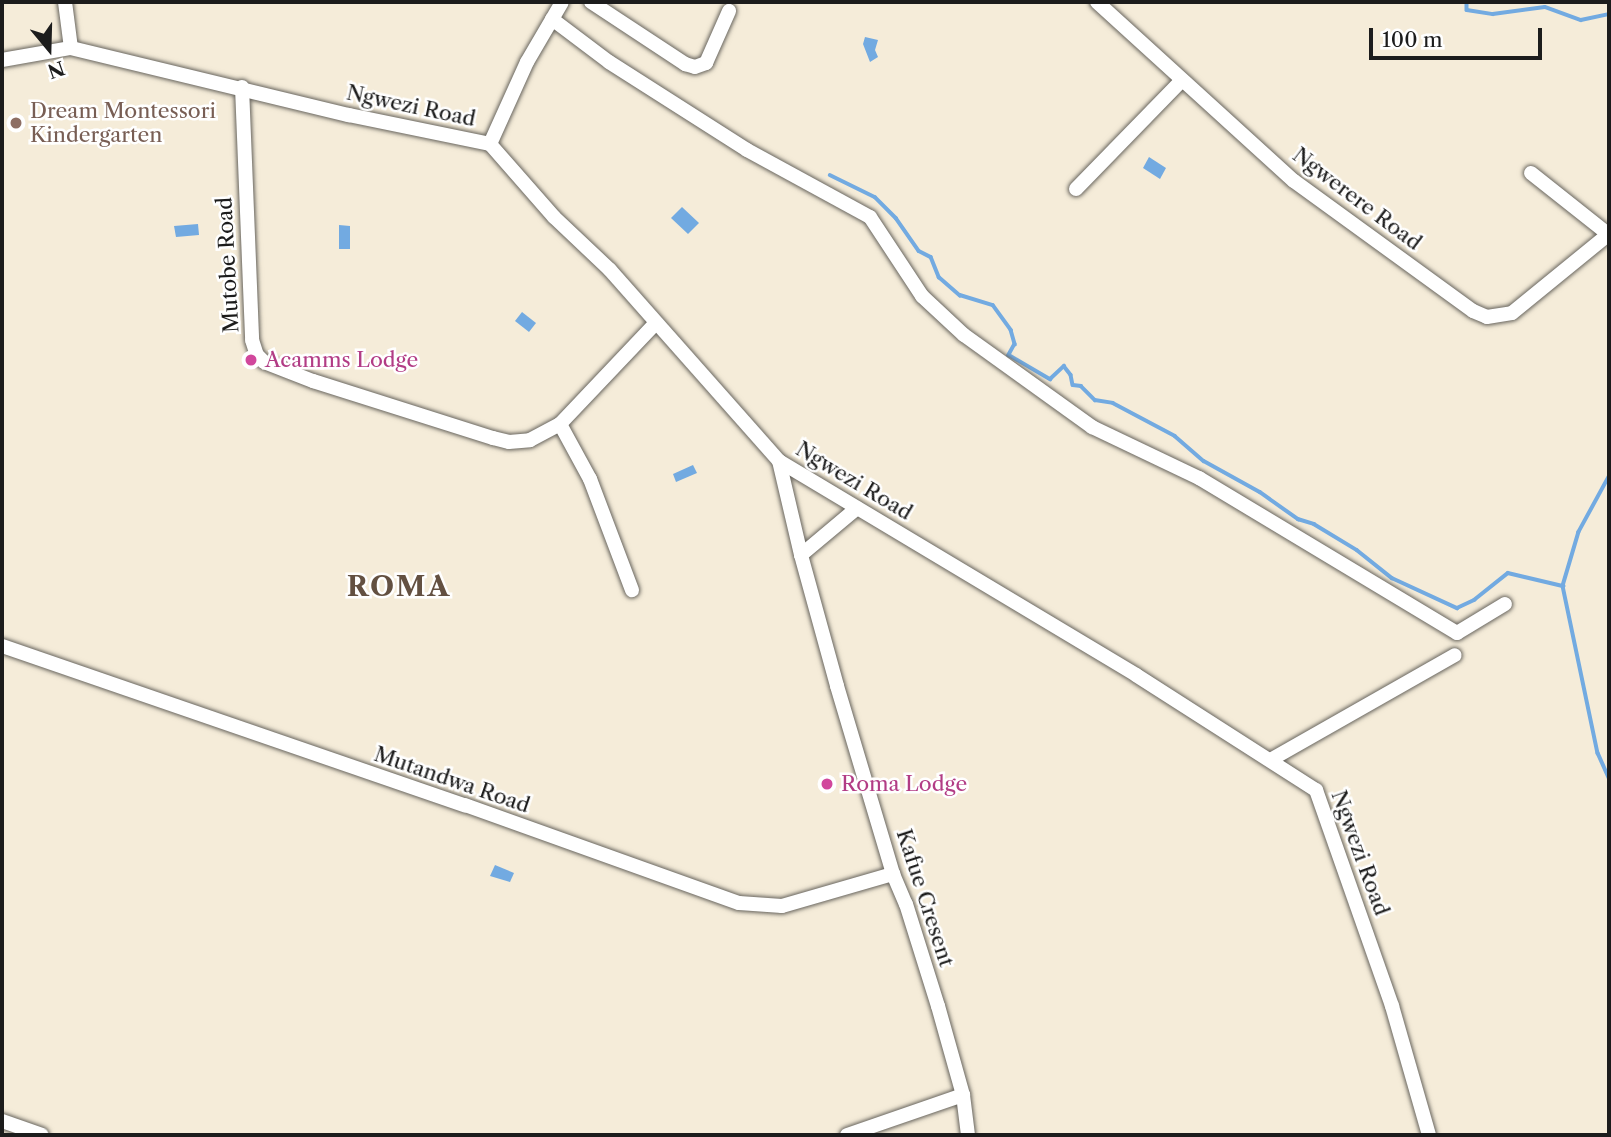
<!DOCTYPE html>
<html>
<head>
<meta charset="utf-8">
<style>
	body { margin:0 }
	#map { position:relative; width:1611px; height:1137px; overflow:hidden; background:#f5ecd9; font-family:"Libre Caslon Text",serif }
	div>[style] { position:absolute }
	[style*='--x'] { left:calc(var(--x)*1px); top:calc(var(--y)*1px); width:calc(var(--w)*1px); rotate:calc(var(--a)*1deg) }
	.water>* { inset:0; background:#72aae1 }
	.stream>* { height:3.5px; margin:-1.75px; padding:0 1.75px; transform-origin:1.75px; border-radius:1.75px; background:#72aae1 }
	.roads { filter:drop-shadow(0 0 2px #68655e) drop-shadow(0 0 2px #68655e) }
	.minor>* { height:14px; margin:-7px; padding:0 7px; transform-origin:7px; border-radius:7px; background:#fff }
	.dots>* { width:19px; height:19px; translate:-50% -50%; box-sizing:border-box; border:4px solid #fff; border-radius:50% }
	span { translate:-50% -50%; white-space:nowrap; text-align:center; line-height:1.15; -webkit-text-stroke:5px #fff; paint-order:stroke }
	.street-label { font-size:21px; color:#1c1c1c }
	.education-label { font-size:21px; color:#785e54 }
	.left { translate:0 -50%; text-align:left }
	.hotel-label { font-size:21px; color:#b23c85 }
	.district-label { font-size:28px; color:#635041; font-weight:700; letter-spacing:2px }
	.frame { position:absolute; inset:0; border:4px solid #1c1c1c; pointer-events:none }
	.north { position:absolute; left:14px; top:14px; width:70px; height:70px; -webkit-text-stroke:5px #fff; paint-order:stroke; rotate:161deg; font-size:19px; font-weight:700; line-height:28px; text-align:center; color:#1c1c1c }
	.north::after { content:''; display:block; margin:auto; width:24px; height:32px; background:#1c1c1c; clip-path:polygon(50% 0,100% 100%,50% 72%,0 100%) }
	.scale { position:absolute; left:1369px; top:28px; width:173px; height:32px; box-sizing:border-box; border:4px solid #1c1c1c; border-top:0; padding-left:9px; font-size:21px; line-height:24px; white-space:nowrap; color:#1c1c1c; -webkit-text-stroke:5px #fff; paint-order:stroke }
</style>
</head>
<body>
<div id="map">
	<div class="water">
		<i style="clip-path:polygon(865px 37px,878px 40px,875px 50px,878px 57px,870px 62px,863px 44px)"></i>
		<i style="clip-path:polygon(1149px 157px,1166px 168px,1160px 179px,1143px 168px)"></i>
		<i style="clip-path:polygon(682px 207px,699px 223px,688px 234px,671px 218px)"></i>
		<i style="clip-path:polygon(198px 224px,199px 235px,176px 237px,174px 226px)"></i>
		<i style="clip-path:polygon(339px 225px,350px 226px,350px 249px,339px 249px)"></i>
		<i style="clip-path:polygon(522px 312px,536px 323px,529px 332px,515px 321px)"></i>
		<i style="clip-path:polygon(693px 465px,697px 473px,676px 482px,673px 474px)"></i>
		<i style="clip-path:polygon(495px 865px,514px 873px,510px 882px,490px 876px)"></i>
	</div>
	<div class="stream">
		<i style="--x:1467;--y:2;--w:8;--a:90"></i>
		<i style="--x:1467;--y:10;--w:26;--a:9"></i>
		<i style="--x:1493;--y:14;--w:52;--a:-7.7"></i>
		<i style="--x:1545;--y:7;--w:38;--a:20"></i>
		<i style="--x:1581;--y:20;--w:29;--a:-12"></i>
		<i style="--x:830;--y:175;--w:50;--a:26.1"></i>
		<i style="--x:875;--y:197;--w:30;--a:45"></i>
		<i style="--x:896;--y:218;--w:40;--a:55.1"></i>
		<i style="--x:919;--y:251;--w:13;--a:27"></i>
		<i style="--x:931;--y:257;--w:22;--a:68"></i>
		<i style="--x:939;--y:277;--w:28;--a:41"></i>
		<i style="--x:960;--y:295;--w:34;--a:17"></i>
		<i style="--x:993;--y:305;--w:31;--a:54"></i>
		<i style="--x:1011;--y:330;--w:15;--a:74"></i>
		<i style="--x:1015;--y:344;--w:13;--a:119"></i>
		<i style="--x:1009;--y:355;--w:48;--a:30.3"></i>
		<i style="--x:1050;--y:379;--w:19;--a:-43"></i>
		<i style="--x:1064;--y:366;--w:11;--a:52"></i>
		<i style="--x:1071;--y:375;--w:10;--a:79"></i>
		<i style="--x:1073;--y:385;--w:8;--a:7"></i>
		<i style="--x:1081;--y:386;--w:20;--a:45"></i>
		<i style="--x:1095;--y:400;--w:18;--a:9"></i>
		<i style="--x:1113;--y:403;--w:70;--a:28"></i>
		<i style="--x:1175;--y:436;--w:38;--a:41"></i>
		<i style="--x:1204;--y:461;--w:64;--a:29"></i>
		<i style="--x:1260;--y:492;--w:47;--a:35.4"></i>
		<i style="--x:1298;--y:519;--w:17;--a:17"></i>
		<i style="--x:1314;--y:524;--w:50;--a:31.2"></i>
		<i style="--x:1357;--y:550;--w:45;--a:38.7"></i>
		<i style="--x:1392;--y:578;--w:72;--a:24.8"></i>
		<i style="--x:1457;--y:608;--w:19;--a:-25"></i>
		<i style="--x:1474;--y:600;--w:43;--a:-38.5"></i>
		<i style="--x:1508;--y:573;--w:57;--a:13.3"></i>
		<i style="--x:1609;--y:477;--w:63;--a:118.6"></i>
		<i style="--x:1579;--y:532;--w:56;--a:106.5"></i>
		<i style="--x:1563;--y:586;--w:171;--a:78.2"></i>
		<i style="--x:1598;--y:753;--w:27;--a:66"></i>
	</div>
	<div class="roads">
		<div class="minor">
			<i style="--x:65;--y:2;--w:46;--a:82.6"></i>
			<i style="--x:591;--y:2;--w:113;--a:33.4"></i>
			<i style="--x:685;--y:64;--w:10;--a:17"></i>
			<i style="--x:695;--y:67;--w:12;--a:-20"></i>
			<i style="--x:706;--y:63;--w:57;--a:-66.1"></i>
			<i style="--x:1097;--y:2;--w:266;--a:42.3"></i>
			<i style="--x:1294;--y:181;--w:221;--a:36"></i>
			<i style="--x:1473;--y:311;--w:15;--a:23"></i>
			<i style="--x:1487;--y:317;--w:25;--a:-9"></i>
			<i style="--x:1512;--y:313;--w:125;--a:-39.2"></i>
			<i style="--x:552;--y:19;--w:71;--a:37"></i>
			<i style="--x:609;--y:62;--w:164;--a:32.5"></i>
			<i style="--x:747;--y:150;--w:140;--a:28.6"></i>
			<i style="--x:870;--y:217;--w:95;--a:56.6"></i>
			<i style="--x:922;--y:296;--w:57;--a:42.9"></i>
			<i style="--x:964;--y:335;--w:158;--a:35.7"></i>
			<i style="--x:1092;--y:427;--w:119;--a:25.5"></i>
			<i style="--x:1199;--y:478;--w:301;--a:31"></i>
			<i style="--x:1457;--y:633;--w:56;--a:-31.1"></i>
			<i style="--x:2;--y:60;--w:70;--a:-9.9"></i>
			<i style="--x:71;--y:48;--w:286;--a:13.6"></i>
			<i style="--x:349;--y:115;--w:144;--a:11.6"></i>
			<i style="--x:490;--y:144;--w:97;--a:48.8"></i>
			<i style="--x:554;--y:217;--w:77;--a:43.4"></i>
			<i style="--x:610;--y:270;--w:255;--a:48.5"></i>
			<i style="--x:779;--y:461;--w:416;--a:30.9"></i>
			<i style="--x:1136;--y:675;--w:214;--a:32.6"></i>
			<i style="--x:1316;--y:790;--w:229;--a:70.6"></i>
			<i style="--x:1392;--y:1006;--w:134;--a:74"></i>
			<i style="--x:242;--y:87;--w:253;--a:87.7"></i>
			<i style="--x:252;--y:340;--w:16;--a:72"></i>
			<i style="--x:257;--y:355;--w:10;--a:45"></i>
			<i style="--x:264;--y:362;--w:53;--a:21.2"></i>
			<i style="--x:313;--y:381;--w:189;--a:17.6"></i>
			<i style="--x:493;--y:438;--w:16;--a:14"></i>
			<i style="--x:509;--y:442;--w:21;--a:-5"></i>
			<i style="--x:530;--y:440;--w:34;--a:-28"></i>
			<i style="--x:560;--y:424;--w:139;--a:-46.5"></i>
			<i style="--x:490;--y:144;--w:90;--a:-65.7"></i>
			<i style="--x:527;--y:62;--w:69;--a:-59.7"></i>
			<i style="--x:1531;--y:173;--w:98;--a:38.4"></i>
			<i style="--x:1076;--y:189;--w:152;--a:-45.8"></i>
			<i style="--x:560;--y:424;--w:63;--a:61.4"></i>
			<i style="--x:590;--y:479;--w:119;--a:69.3"></i>
			<i style="--x:779;--y:461;--w:97;--a:76.8"></i>
			<i style="--x:801;--y:555;--w:136;--a:74.6"></i>
			<i style="--x:837;--y:686;--w:196;--a:73.4"></i>
			<i style="--x:893;--y:874;--w:33;--a:67"></i>
			<i style="--x:906;--y:904;--w:107;--a:72.6"></i>
			<i style="--x:938;--y:1006;--w:92;--a:74.3"></i>
			<i style="--x:963;--y:1095;--w:40;--a:82.9"></i>
			<i style="--x:801;--y:555;--w:73;--a:-40"></i>
			<i style="--x:2;--y:646;--w:490;--a:19"></i>
			<i style="--x:465;--y:805;--w:291;--a:19.7"></i>
			<i style="--x:739;--y:903;--w:43;--a:4"></i>
			<i style="--x:782;--y:906;--w:116;--a:-16.1"></i>
			<i style="--x:1272;--y:759;--w:210;--a:-29.6"></i>
			<i style="--x:2;--y:1121;--w:42;--a:19.3"></i>
			<i style="--x:847;--y:1135;--w:123;--a:-19"></i>
		</div>
	</div>
	<div class="dots">
		<i style="left:16px;top:123px;background:#8d6e63"></i>
		<i style="left:251px;top:360px;background:#d1479c"></i>
		<i style="left:827px;top:784px;background:#d1479c"></i>
	</div>
	<div class="street-label">
		<span style="left:411px;top:106px;rotate:12deg">Ngwezi Road</span>
		<span style="left:1357px;top:199px;rotate:37deg">Ngwerere Road</span>
		<span style="left:228px;top:265px;rotate:-93deg">Mutobe Road</span>
		<span style="left:854px;top:481px;rotate:31deg">Ngwezi Road</span>
		<span style="left:452px;top:780px;rotate:19deg">Mutandwa Road</span>
		<span style="left:1360px;top:853px;rotate:70deg">Ngwezi Road</span>
		<span style="left:925px;top:898px;rotate:72deg">Kafue Cresent</span>
	</div>
	<div class="education-label">
		<span class="left" style="left:30px;top:123px">Dream Montessori<br>Kindergarten</span>
	</div>
	<div class="hotel-label">
		<span class="left" style="left:265px;top:360px">Acamms Lodge</span>
		<span class="left" style="left:841px;top:784px">Roma Lodge</span>
	</div>
	<div class="district-label">
		<span style="left:399px;top:586px">ROMA</span>
	</div>
	<div class="frame"></div>
	<div class="north">N</div>
	<div class="scale">100 m</div>
</div>
</body>
</html>
